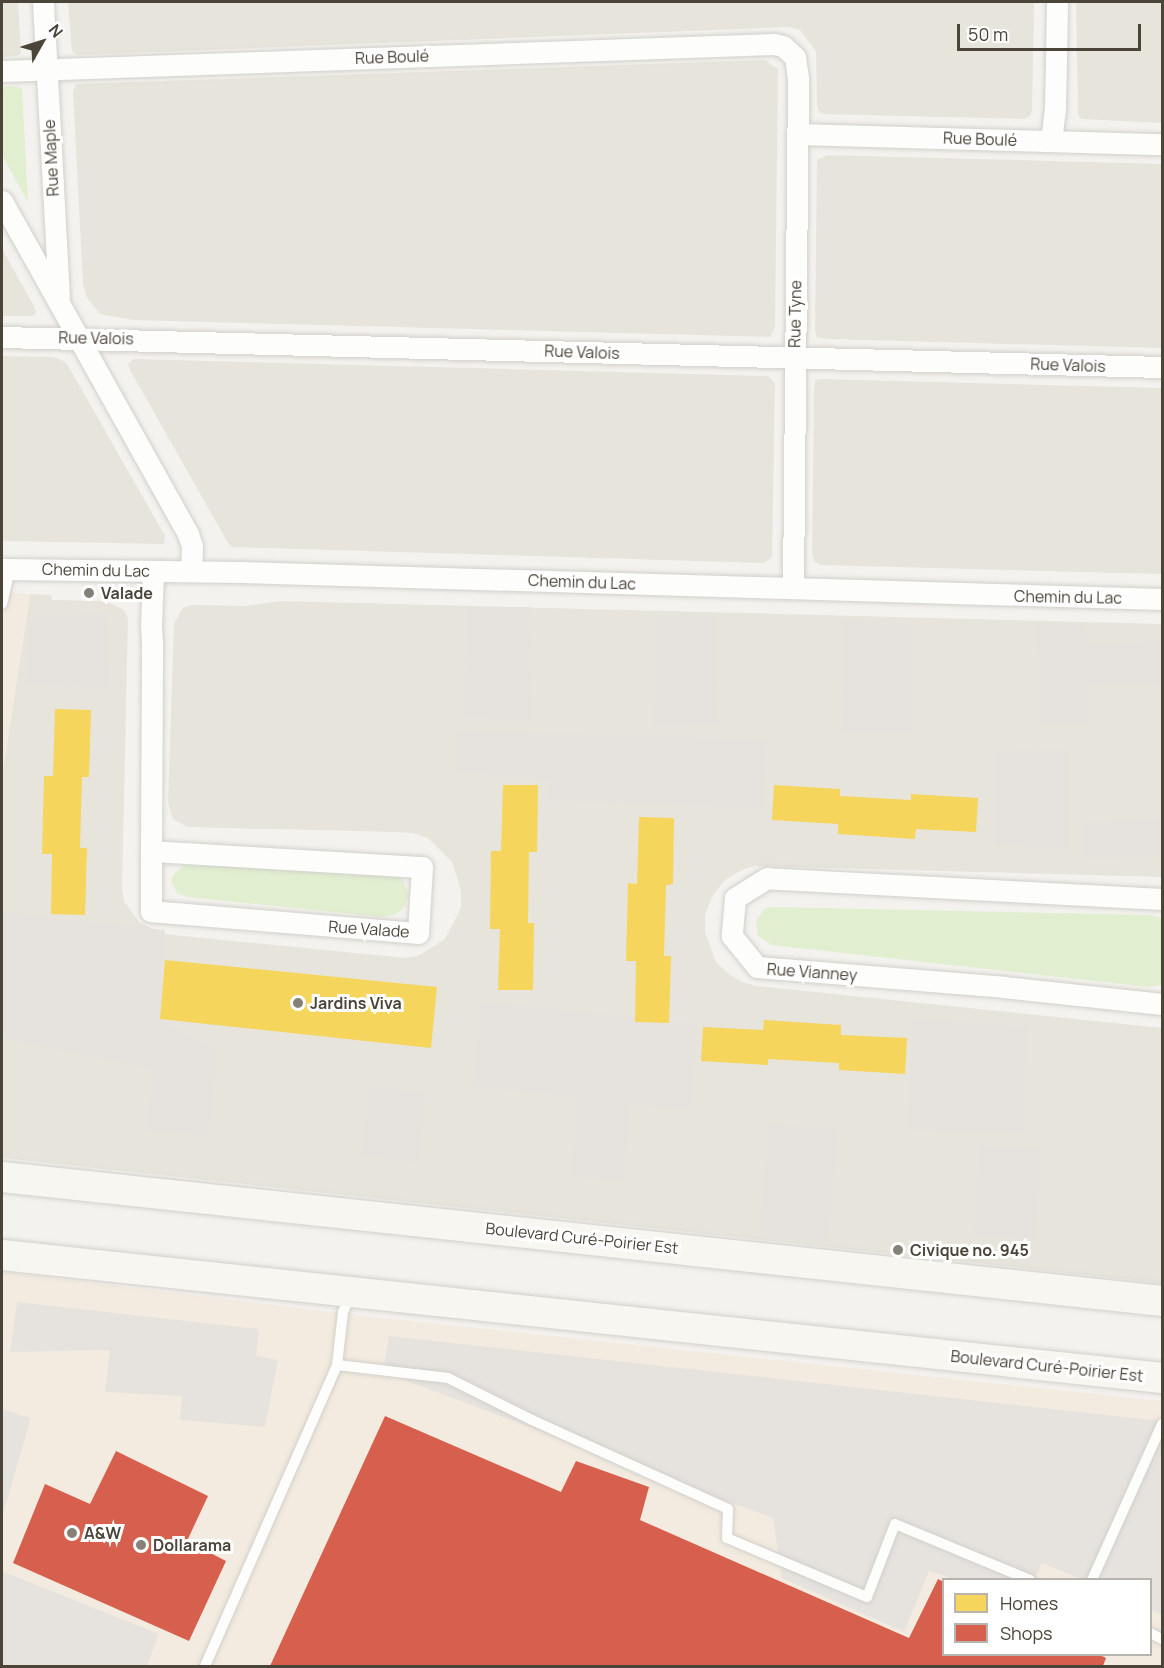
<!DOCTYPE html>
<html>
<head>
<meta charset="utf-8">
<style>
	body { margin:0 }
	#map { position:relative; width:1164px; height:1668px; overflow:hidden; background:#f4f2ee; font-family:Manrope,sans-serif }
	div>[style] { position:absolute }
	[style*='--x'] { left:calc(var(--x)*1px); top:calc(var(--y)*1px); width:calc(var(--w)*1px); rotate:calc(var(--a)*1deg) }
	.residential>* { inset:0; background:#e7e4dc }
	.commercial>* { inset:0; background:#f3ebdf }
	.green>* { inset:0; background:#e1eecf }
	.parking>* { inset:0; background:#e6e3df }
	.homes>* { inset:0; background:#f6d55c }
	.shops>* { inset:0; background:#d6604d }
	.roads { filter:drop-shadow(0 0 2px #d2d0cb) drop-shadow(0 0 2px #d2d0cb) }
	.lane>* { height:10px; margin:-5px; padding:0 5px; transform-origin:5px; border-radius:5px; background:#fdfdfc }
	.street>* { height:21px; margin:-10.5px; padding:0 10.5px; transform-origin:10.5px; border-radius:10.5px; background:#fdfdfc }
	.secondary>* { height:30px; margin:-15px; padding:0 15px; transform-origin:15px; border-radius:15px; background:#f7f6f1 }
	.dots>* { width:16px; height:16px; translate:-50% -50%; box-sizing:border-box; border:3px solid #fff; border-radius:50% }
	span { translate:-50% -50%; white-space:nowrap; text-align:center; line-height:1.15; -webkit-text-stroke:6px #fff; paint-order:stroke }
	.street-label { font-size:16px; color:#4b4439 }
	.poi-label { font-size:16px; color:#4b4439; font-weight:700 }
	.left { translate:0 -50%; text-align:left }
	.frame { position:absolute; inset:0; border:3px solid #4b4439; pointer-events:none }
	.legend { position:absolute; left:942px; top:1578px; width:210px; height:78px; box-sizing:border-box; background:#fff; border:2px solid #b7b4b0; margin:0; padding:8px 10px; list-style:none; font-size:18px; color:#4b4439 }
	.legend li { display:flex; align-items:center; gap:12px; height:30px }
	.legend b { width:30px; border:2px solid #b7b4b0 }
	.north { position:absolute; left:12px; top:12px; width:60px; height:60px; -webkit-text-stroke:4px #fff; paint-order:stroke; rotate:51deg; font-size:16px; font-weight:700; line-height:24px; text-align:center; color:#4b4439 }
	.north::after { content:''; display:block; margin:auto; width:21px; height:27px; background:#4b4439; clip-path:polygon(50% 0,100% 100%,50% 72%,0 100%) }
	.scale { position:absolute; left:957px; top:24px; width:184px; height:27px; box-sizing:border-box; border:3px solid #4b4439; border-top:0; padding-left:8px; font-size:18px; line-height:21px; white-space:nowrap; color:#4b4439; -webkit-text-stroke:4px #fff; paint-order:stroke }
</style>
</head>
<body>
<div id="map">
	<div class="residential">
		<i style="clip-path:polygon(2px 2px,18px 2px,21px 54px,16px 56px,2px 57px)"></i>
		<i style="clip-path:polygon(68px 2px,1034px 2px,1032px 111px,1030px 116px,1024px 119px,824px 114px,819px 112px,817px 105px,816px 51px,800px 30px,790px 27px,77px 55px,72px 51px)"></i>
		<i style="clip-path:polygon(1076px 2px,1162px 2px,1162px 123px,1081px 119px,1078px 114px)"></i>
		<i style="clip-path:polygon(765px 60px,778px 69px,775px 327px,770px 337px,134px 320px,100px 314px,87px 298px,83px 284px,73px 91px,76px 84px)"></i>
		<i style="clip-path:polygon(828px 155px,1162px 164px,1162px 348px,826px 339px,817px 337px,815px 331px,817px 160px)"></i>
		<i style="clip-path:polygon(2px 249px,35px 308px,36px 313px,33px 316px,2px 316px)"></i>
		<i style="clip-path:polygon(2px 356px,53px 357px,66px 362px,165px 536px,164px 544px,2px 541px)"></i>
		<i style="clip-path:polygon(134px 359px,768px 376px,775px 383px,772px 557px,764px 563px,232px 547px,228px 543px,130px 370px,128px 364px)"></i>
		<i style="clip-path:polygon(821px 379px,1162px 388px,1162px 574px,820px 565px,814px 561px,812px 554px,814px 389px,815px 381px)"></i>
		<i style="clip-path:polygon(30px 594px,51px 595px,52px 600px,105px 601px,124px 610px,128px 618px,122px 888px,124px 901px,139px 922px,163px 934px,406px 958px,418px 956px,445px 939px,461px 908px,461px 890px,452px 862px,428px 838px,413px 833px,396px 832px,187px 827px,173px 819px,168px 803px,174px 623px,183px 608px,191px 605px,245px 606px,281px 601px,1162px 624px,1162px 877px,754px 866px,740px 871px,725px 880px,713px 895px,705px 914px,705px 932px,716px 962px,730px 975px,742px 982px,757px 986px,1162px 1028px,1162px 1283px,2px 1158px,2px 777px)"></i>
	</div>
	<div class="commercial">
		<i style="clip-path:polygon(2px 593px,30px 594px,2px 777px)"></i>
		<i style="clip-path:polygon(evenodd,2px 1272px,373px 1317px,1162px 1401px,1162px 1666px,2px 1666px,2px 1272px,944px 1580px,1150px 1580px,1150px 1654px,944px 1654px,944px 1580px)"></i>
	</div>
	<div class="green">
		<i style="clip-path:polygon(12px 86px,22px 88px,28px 202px,2px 155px,2px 87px)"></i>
		<i style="clip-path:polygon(184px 865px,390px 872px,403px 880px,409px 895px,403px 909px,396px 914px,384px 917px,187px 897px,177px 893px,171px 881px,173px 875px)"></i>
		<i style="clip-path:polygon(774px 907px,1151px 915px,1162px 918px,1162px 985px,1149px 987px,772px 945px,758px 936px,756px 921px,765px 908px)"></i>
	</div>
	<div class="parking">
		<i style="clip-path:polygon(467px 607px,530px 607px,531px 720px,465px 717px)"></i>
		<i style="clip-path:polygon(106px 613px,110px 687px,28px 685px,27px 618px)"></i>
		<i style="clip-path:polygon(716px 614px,717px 725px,653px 726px,658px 616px)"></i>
		<i style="clip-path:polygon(844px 619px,913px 624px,913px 733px,843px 733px)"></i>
		<i style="clip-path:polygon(1036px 623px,1084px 625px,1088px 645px,1162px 641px,1162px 683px,1088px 685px,1086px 724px,1042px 723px)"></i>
		<i style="clip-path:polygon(456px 731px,766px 740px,764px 808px,548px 800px,550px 780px,455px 771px)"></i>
		<i style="clip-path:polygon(1069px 750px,1069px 849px,996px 844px,996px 751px)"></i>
		<i style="clip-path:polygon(1162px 818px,1162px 856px,1082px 858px,1082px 823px)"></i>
		<i style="clip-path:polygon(2px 912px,165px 930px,160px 1019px,217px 1051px,209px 1135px,147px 1131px,152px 1068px,2px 1038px)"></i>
		<i style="clip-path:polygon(481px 1002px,698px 1024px,690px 1110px,630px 1104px,623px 1181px,571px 1176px,578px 1097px,473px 1086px)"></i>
		<i style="clip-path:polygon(913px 1018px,1027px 1027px,1024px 1133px,908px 1130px)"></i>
		<i style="clip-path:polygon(369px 1086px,426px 1093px,418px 1162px,362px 1156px)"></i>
		<i style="clip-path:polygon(769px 1124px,838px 1130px,828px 1242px,760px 1236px)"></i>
		<i style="clip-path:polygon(980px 1146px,1040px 1148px,1036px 1239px,973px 1236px)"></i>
		<i style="clip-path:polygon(17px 1302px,259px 1329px,256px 1356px,278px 1360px,265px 1427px,180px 1420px,182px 1396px,105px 1392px,110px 1350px,10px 1352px)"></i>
		<i style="clip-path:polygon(389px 1336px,1162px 1421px,1162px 1615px,1151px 1610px,1150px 1580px,1081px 1579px,1042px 1563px,1035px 1579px,953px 1579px,929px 1571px,904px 1632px,782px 1578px,773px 1518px,383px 1372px)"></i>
		<i style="clip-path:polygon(2px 1409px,31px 1418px,2px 1517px)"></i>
		<i style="clip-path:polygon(2px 1571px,159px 1634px,147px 1666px,2px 1666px)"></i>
	</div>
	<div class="homes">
		<i style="clip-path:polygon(55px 709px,91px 710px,89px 777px,82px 777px,80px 848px,87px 848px,85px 915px,51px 914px,52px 854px,42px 854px,44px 776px,53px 776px)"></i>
		<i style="clip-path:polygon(503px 785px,538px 785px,537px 852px,529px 852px,528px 923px,534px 923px,533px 990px,498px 990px,500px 929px,490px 929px,491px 851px,501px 851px)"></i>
		<i style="clip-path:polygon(774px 785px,840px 789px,840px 796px,911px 800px,911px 794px,978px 798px,976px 832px,916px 829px,915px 839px,838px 834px,838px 824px,772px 820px)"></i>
		<i style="clip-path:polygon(639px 817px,674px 818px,673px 884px,666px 885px,664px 956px,671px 956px,669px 1023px,635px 1022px,636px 961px,626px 961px,628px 883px,637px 884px)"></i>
		<i style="clip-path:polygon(165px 960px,437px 987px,431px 1048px,160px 1019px)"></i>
		<i style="clip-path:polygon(764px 1020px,841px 1025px,841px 1035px,907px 1038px,905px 1074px,839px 1070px,839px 1063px,768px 1059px,768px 1065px,701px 1061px,703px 1027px,763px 1030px)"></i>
	</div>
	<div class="shops">
		<i style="clip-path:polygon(385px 1416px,561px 1492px,576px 1461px,649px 1487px,640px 1520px,909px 1638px,938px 1579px,944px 1582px,944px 1654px,1098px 1654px,1106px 1658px,1103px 1666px,270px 1666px)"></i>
		<i style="clip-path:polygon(116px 1451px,208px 1496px,187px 1541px,226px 1561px,189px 1641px,13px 1563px,45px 1484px,90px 1504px)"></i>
	</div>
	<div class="roads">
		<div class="lane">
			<i style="--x:2;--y:604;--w:36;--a:-77"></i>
			<i style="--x:337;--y:1365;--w:112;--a:6.7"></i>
			<i style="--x:448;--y:1378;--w:94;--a:26.6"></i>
			<i style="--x:532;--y:1420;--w:215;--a:24.4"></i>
			<i style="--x:728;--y:1509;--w:29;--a:92"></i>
			<i style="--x:727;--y:1538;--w:152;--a:22.9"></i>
			<i style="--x:867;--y:1597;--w:78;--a:-69"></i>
			<i style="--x:895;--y:1524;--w:146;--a:22.5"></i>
			<i style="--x:1092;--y:1580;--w:171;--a:-65.8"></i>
			<i style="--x:1150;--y:1633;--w:13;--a:27"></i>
			<i style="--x:205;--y:1666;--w:329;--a:-66.3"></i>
			<i style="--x:337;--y:1365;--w:53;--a:-83.5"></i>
			<i style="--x:343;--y:1312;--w:20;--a:-66"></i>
		</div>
		<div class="street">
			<i style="--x:43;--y:2;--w:294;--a:86.9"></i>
			<i style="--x:2;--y:71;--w:772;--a:-2"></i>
			<i style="--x:774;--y:44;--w:9;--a:13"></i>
			<i style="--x:783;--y:46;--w:16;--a:43"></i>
			<i style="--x:795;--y:57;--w:21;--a:82"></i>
			<i style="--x:798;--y:78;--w:510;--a:90.56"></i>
			<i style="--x:797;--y:134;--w:365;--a:1.6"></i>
			<i style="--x:1051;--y:141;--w:31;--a:-83"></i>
			<i style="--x:1055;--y:110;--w:108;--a:-88.9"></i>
			<i style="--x:2;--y:201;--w:381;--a:60.8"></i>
			<i style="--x:188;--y:534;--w:13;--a:72"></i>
			<i style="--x:192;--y:546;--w:25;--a:92"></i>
			<i style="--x:2;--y:337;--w:1160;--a:1.48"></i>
			<i style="--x:2;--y:569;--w:239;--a:0.7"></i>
			<i style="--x:241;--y:572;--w:921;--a:1.68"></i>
			<i style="--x:151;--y:851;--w:271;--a:3.4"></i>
			<i style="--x:422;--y:867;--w:66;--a:93.5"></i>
			<i style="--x:418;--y:933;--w:268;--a:-175.3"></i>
			<i style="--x:151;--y:911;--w:60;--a:-90"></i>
			<i style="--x:151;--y:851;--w:208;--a:-89.7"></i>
			<i style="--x:152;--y:643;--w:17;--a:-93"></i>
			<i style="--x:151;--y:626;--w:55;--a:-87.9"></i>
			<i style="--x:1162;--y:899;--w:396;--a:-177"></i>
			<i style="--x:767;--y:878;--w:38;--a:148"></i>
			<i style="--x:735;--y:898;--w:38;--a:95"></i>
			<i style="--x:732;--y:936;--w:40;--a:51"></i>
			<i style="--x:757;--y:967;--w:247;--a:4.6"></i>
			<i style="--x:1003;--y:987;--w:160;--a:6.1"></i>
		</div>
		<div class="secondary">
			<i style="--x:2;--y:1177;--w:1167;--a:6.1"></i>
			<i style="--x:2;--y:1255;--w:1167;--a:6.05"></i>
		</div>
	</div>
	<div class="dots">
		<i style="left:89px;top:593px;background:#868178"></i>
		<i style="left:298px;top:1003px;background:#868178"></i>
		<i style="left:898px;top:1250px;background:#868178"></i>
		<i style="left:72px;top:1533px;background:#868178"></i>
		<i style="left:141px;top:1545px;background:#868178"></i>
	</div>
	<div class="street-label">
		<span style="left:392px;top:57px;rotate:-2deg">Rue Boulé</span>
		<span style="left:980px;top:139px;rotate:2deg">Rue Boulé</span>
		<span style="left:51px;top:158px;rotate:-93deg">Rue Maple</span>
		<span style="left:795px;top:314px;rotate:-89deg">Rue Tyne</span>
		<span style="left:96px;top:338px;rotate:1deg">Rue Valois</span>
		<span style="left:582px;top:352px;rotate:2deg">Rue Valois</span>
		<span style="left:1068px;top:365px;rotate:2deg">Rue Valois</span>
		<span style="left:96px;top:570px;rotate:1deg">Chemin du Lac</span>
		<span style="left:582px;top:582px;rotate:2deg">Chemin du Lac</span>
		<span style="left:1068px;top:597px;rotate:1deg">Chemin du Lac</span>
		<span style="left:369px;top:929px;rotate:4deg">Rue Valade</span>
		<span style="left:812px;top:972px;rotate:4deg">Rue Vianney</span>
		<span style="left:582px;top:1238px;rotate:6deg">Boulevard Curé-Poirier Est</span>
		<span style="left:1047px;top:1366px;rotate:6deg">Boulevard Curé-Poirier Est</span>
	</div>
	<div class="poi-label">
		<span class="left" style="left:101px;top:593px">Valade</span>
		<span class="left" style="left:310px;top:1003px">Jardins Viva</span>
		<span class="left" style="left:910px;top:1250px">Civique no. 945</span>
		<span class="left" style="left:84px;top:1533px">A&amp;W</span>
		<span class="left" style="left:153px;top:1545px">Dollarama</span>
	</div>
	<div class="frame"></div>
	<ul class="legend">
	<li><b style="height:16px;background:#f6d55c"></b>Homes</li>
	<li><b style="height:16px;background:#d6604d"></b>Shops</li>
	</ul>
	<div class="north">N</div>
	<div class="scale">50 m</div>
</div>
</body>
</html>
